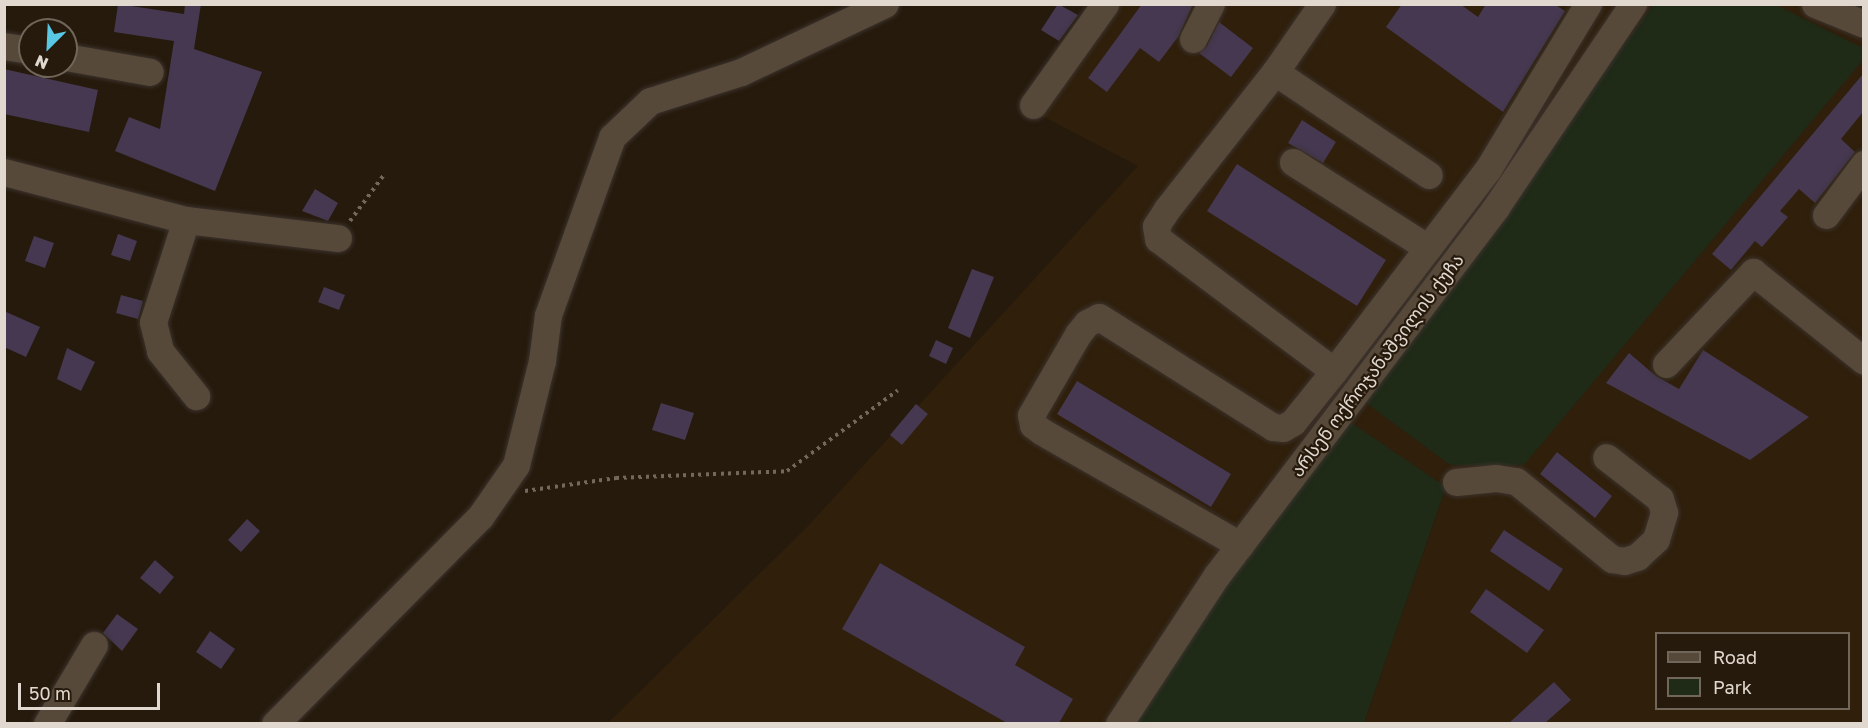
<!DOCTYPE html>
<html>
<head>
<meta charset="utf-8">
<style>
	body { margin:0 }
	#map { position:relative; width:1868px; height:728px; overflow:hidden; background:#261a0c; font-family:"Golos Text","Noto Sans Georgian",sans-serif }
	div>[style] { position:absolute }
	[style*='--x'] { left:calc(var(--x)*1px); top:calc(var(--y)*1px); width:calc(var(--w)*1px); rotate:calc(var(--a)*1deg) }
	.built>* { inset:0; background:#2f1f0b }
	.green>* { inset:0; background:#1f2a17 }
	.building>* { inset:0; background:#453850 }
	.path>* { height:4px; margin-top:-2px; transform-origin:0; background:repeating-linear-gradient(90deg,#73685c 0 3px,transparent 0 7.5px) }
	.roads { filter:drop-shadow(0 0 2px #3c332e) drop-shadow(0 0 2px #3c332e) }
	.minor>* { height:27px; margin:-13.5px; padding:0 13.5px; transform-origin:13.5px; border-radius:13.5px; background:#564939 }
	span { translate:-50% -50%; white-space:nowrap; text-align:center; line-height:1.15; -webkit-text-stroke:4.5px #261a0c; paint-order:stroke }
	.street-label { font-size:18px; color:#e1d8cf }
	.frame { position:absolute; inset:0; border:6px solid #e1d8cf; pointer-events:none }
	.legend { position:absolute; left:1655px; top:632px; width:195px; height:78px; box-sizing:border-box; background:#261a0c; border:2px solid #71665a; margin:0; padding:8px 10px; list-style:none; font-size:18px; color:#e1d8cf }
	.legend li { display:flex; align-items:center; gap:12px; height:30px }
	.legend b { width:30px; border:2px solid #71665a }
	.north { position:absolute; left:18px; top:18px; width:60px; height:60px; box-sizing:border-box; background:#261a0c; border:2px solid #71665a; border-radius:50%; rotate:204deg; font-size:16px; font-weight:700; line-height:24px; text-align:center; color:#e1d8cf }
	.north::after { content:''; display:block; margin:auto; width:21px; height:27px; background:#58c8e4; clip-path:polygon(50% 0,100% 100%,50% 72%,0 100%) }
	.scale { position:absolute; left:18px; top:683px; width:142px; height:27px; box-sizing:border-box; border:3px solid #e1d8cf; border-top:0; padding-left:8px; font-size:18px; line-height:21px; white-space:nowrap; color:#e1d8cf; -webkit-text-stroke:4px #261a0c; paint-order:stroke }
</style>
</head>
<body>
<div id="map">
	<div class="built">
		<i style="clip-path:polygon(evenodd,1100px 5px,1863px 5px,1863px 723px,1364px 723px,1446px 487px,1131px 723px,607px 724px,807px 527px,1138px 166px,1023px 106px,1100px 5px,1656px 634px,1848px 634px,1848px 708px,1656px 708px,1656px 634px)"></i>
	</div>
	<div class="green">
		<i style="clip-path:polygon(1653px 5px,1776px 5px,1863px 48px,1863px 60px,1524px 465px,1450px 465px,1362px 400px)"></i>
		<i style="clip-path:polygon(1340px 415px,1446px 487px,1364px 723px,1131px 724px)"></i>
	</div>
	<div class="building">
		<i style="clip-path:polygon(118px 4px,184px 14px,185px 4px,201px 4px,194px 49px,262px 72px,215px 191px,115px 151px,129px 117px,160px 129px,174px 41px,114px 32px)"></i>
		<i style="clip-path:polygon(1058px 4px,1078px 15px,1059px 41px,1041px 30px)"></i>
		<i style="clip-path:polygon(1142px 4px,1193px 4px,1178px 37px,1159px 62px,1140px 48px,1107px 92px,1088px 78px)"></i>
		<i style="clip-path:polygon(1402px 4px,1460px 4px,1478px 17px,1486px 4px,1554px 4px,1565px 11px,1503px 112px,1386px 27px)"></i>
		<i style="clip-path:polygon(1219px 22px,1253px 48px,1231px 77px,1199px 53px,1207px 46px)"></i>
		<i style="clip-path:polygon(4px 69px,98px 90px,89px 132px,4px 114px)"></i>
		<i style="clip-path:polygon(1863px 74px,1863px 112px,1841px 139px,1855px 152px,1815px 203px,1799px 189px,1780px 211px,1788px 217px,1762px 247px,1755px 241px,1731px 270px,1712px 254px)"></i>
		<i style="clip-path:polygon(1302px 120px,1336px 142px,1323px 163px,1288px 143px)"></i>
		<i style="clip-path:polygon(1237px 164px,1386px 260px,1357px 306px,1207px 211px)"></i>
		<i style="clip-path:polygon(315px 189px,338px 203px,328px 221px,302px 211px)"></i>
		<i style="clip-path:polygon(118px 234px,137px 241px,130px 261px,111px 255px)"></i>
		<i style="clip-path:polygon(34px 236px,54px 243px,45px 268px,25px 261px)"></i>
		<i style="clip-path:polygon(972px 269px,994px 277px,970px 338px,948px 328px)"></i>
		<i style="clip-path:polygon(324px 287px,345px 295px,339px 310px,318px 302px)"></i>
		<i style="clip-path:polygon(121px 295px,143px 301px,138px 319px,116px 313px)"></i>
		<i style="clip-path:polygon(4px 311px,40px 327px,26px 357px,4px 347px)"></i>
		<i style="clip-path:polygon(936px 340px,953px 348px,946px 364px,929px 356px)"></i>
		<i style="clip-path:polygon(67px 348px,95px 362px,81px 391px,57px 379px)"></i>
		<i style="clip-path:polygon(1703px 350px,1809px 417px,1750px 460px,1606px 383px,1629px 353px,1656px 376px,1679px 389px)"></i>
		<i style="clip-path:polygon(1077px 381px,1231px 474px,1211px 507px,1057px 414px)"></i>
		<i style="clip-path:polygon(661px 403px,694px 413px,685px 440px,652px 430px)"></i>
		<i style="clip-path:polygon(916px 404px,928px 414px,902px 445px,890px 435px)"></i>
		<i style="clip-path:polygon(1557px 452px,1612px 496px,1595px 518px,1540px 474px)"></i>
		<i style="clip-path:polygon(247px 519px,260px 531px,241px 552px,228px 540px)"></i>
		<i style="clip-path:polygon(1504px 530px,1563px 569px,1549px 591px,1490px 551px)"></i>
		<i style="clip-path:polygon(155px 560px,174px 577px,160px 594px,140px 578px)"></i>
		<i style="clip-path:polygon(880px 563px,1025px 647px,1015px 665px,1073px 699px,1059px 723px,1007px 723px,842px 629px)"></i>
		<i style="clip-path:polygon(1486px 589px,1544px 630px,1527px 653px,1470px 612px)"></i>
		<i style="clip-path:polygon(117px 614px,138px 629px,122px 651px,103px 633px)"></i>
		<i style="clip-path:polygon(210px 631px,235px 649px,221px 669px,196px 652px)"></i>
		<i style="clip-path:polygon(1554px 682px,1571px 700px,1545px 723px,1509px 723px)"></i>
	</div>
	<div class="path">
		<i style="--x:350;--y:221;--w:56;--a:-53.7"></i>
		<i style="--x:525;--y:491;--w:92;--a:-8.1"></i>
		<i style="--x:616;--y:478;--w:171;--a:-2.3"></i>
		<i style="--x:787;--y:471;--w:137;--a:-36.1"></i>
	</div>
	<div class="roads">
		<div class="minor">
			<i style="--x:1322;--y:4;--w:83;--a:124.7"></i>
			<i style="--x:1275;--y:72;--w:185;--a:33.8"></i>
			<i style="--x:1815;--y:4;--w:53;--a:22.2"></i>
			<i style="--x:1193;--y:39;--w:39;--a:-63"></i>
			<i style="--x:4;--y:46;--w:26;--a:9"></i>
			<i style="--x:66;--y:57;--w:85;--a:10.1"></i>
			<i style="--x:1033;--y:105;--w:124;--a:-54.5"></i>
			<i style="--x:1293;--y:162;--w:160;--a:32.5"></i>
			<i style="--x:4;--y:172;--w:188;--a:14.8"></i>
			<i style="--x:186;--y:220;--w:153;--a:6.8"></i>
			<i style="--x:1826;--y:215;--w:64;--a:-53.3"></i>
			<i style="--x:186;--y:220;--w:107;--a:107.9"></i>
			<i style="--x:153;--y:322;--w:30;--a:76"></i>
			<i style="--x:160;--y:351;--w:58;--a:51.3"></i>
			<i style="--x:1666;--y:364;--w:127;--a:-46.6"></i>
			<i style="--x:1753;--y:272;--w:142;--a:38.7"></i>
			<i style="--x:1334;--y:371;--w:254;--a:-52.7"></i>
			<i style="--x:1488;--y:169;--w:193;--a:-58.8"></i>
			<i style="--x:1456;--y:482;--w:40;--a:-5.7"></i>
			<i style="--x:1496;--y:478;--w:20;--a:9"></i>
			<i style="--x:1516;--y:481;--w:124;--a:39.1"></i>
			<i style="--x:1612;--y:559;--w:12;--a:9"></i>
			<i style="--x:1624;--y:561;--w:14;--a:-17"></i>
			<i style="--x:1637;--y:557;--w:26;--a:-43"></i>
			<i style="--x:1656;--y:539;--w:28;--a:-73"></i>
			<i style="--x:1664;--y:512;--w:14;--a:-107"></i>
			<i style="--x:1660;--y:499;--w:68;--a:-142.1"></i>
			<i style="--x:1240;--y:545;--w:229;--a:-150.2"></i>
			<i style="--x:1041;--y:431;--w:10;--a:-143"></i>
			<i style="--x:1033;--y:425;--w:10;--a:-101"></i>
			<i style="--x:1031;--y:415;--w:94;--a:-59.9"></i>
			<i style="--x:1078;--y:334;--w:14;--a:-51"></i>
			<i style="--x:1087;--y:323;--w:13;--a:-27"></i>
			<i style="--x:1099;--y:317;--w:206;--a:32.3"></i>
			<i style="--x:1273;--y:427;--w:10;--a:6"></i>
			<i style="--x:1283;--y:428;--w:12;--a:-31"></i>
			<i style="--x:1293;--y:422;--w:65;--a:-51.2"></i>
			<i style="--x:1334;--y:371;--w:220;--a:-143.1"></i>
			<i style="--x:1158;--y:239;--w:13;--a:-99"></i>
			<i style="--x:1156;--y:226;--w:20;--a:-57"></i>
			<i style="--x:1167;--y:209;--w:174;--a:-51.8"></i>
			<i style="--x:47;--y:724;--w:92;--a:-59.3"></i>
			<i style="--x:275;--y:724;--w:291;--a:-45.3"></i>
			<i style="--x:480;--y:517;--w:63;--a:-55.3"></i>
			<i style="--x:516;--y:465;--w:107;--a:-76"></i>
			<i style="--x:542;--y:361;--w:46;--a:-82.6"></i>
			<i style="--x:548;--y:315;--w:189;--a:-70.2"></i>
			<i style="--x:612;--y:137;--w:52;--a:-43.5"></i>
			<i style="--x:650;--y:101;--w:96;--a:-17.7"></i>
			<i style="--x:741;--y:72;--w:159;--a:-25.3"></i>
			<i style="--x:1119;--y:724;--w:178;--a:-56.7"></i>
			<i style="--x:1217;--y:575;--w:462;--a:-52.8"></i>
			<i style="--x:1496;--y:207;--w:245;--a:-56"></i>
		</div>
	</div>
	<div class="street-label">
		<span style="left:1377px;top:365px;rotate:-53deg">არსენ ოქროჯანაშვილის ქუჩა</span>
	</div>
	<div class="frame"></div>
	<ul class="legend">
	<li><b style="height:8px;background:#564939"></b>Road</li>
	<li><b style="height:16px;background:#1f2a17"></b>Park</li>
	</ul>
	<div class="north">N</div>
	<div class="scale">50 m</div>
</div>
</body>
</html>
